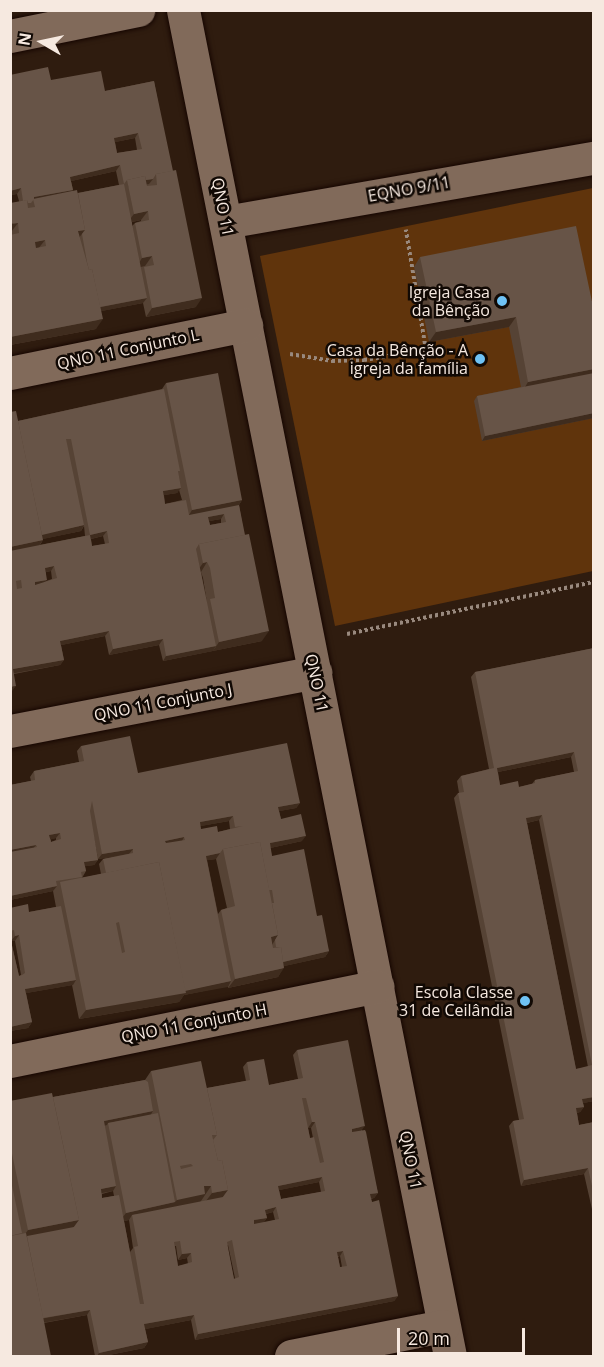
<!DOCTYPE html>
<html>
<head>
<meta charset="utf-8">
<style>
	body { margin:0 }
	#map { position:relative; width:604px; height:1367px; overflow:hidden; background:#2f1c0f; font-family:"Open Sans",sans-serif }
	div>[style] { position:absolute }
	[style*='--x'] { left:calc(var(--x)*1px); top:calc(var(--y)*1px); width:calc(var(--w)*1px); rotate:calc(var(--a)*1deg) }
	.green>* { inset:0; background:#60340c }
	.path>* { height:4px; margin-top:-2px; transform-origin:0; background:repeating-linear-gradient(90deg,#99897e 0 3px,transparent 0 6px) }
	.roads { filter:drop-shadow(0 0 2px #160600) drop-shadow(0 0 2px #160600) }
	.minor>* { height:33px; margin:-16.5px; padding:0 16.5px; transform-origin:16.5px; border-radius:16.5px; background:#816a5a }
	.wall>* { inset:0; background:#564335 }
	.shaded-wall>* { inset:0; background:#3f2c1e }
	.building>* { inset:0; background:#675447 }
	.dots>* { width:16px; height:16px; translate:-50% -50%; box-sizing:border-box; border:3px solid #110904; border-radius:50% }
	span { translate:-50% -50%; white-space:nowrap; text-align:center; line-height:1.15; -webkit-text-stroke:5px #110904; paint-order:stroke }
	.street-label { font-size:16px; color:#f6e9e0 }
	.poi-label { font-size:16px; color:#f6e9e0 }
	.right { translate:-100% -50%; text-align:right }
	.frame { position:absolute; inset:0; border:12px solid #f6e9e0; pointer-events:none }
	.north { position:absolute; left:12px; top:12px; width:60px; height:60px; -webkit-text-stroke:4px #110904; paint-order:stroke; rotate:279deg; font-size:16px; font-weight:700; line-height:24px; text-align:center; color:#f6e9e0 }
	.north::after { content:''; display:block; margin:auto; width:21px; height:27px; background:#f6e9e0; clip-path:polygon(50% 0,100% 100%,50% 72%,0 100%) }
	.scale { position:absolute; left:397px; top:1328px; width:128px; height:27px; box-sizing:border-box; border:3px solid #f6e9e0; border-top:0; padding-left:8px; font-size:18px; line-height:21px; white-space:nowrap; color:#f6e9e0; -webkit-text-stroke:4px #110904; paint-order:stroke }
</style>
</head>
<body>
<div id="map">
	<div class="green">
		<i style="clip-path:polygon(593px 188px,593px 571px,335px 626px,260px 256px)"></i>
	</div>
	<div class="path">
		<i style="--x:426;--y:350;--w:10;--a:-17"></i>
		<i style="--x:290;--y:354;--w:43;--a:9.5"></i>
		<i style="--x:332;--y:361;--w:32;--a:-2"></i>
		<i style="--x:364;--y:360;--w:63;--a:-9.2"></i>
		<i style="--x:426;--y:350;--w:122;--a:-99.5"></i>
		<i style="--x:347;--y:634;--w:252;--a:-11.9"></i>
	</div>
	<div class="roads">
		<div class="minor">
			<i style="--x:183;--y:10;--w:1372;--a:78.78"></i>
			<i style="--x:10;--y:36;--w:131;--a:-11.5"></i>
			<i style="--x:226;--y:222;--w:374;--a:-9.9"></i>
			<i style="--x:10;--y:373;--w:241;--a:-11.5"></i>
			<i style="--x:10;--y:731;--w:311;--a:-10.9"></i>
			<i style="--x:10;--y:1061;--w:375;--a:-11.5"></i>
			<i style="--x:291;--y:1356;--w:155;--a:-11.2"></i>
		</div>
	</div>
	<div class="wall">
		<i style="clip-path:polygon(evenodd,10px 75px,51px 80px,105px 91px,154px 81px,196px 307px,146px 317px,143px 303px,101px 311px,96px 329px,10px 345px,10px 235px,11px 235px,11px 232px,19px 201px,17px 194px,10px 195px,10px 75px,135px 138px,137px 150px,117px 153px,115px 142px,135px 138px,10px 75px,116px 171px,119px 185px,78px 193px,72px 191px,73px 190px,71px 181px,116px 171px,10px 75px,141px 220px,141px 221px,135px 223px,132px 226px,132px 222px,141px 220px)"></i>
		<i style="clip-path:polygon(420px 257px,594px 311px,594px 418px,482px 441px,474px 401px,477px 396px,521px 387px,509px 327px,429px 342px,414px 267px)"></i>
		<i style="clip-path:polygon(evenodd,166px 383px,242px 500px,239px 505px,262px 641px,163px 661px,159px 645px,109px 655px,105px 636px,61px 645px,64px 660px,60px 665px,14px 674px,12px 691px,10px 691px,10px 412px,18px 421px,162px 389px,166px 383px,179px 490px,182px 500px,165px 504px,164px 495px,177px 493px,179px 490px,166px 383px,221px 519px,221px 523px,210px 525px,209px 521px,221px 519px,166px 383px,84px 526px,85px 536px,40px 545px,43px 540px,42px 539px,81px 531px,84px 526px,166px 383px,103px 536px,105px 544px,92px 546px,91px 539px,103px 536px,166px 383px,51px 571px,52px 579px,46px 581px,46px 572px,51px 571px,166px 383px,201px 572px,203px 578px,207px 603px,201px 572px)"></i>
		<i style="clip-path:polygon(evenodd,594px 648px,594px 1101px,583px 1103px,584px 1107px,580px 1112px,577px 1113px,579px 1125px,594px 1122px,594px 1218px,584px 1174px,521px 1186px,509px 1126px,513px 1121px,519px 1120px,454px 798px,458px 793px,459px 793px,457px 781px,461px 776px,489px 769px,471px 677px,475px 672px,594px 648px,571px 757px,574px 772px,535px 780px,532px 784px,519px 787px,500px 785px,498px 772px,571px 757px,594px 648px,539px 820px,588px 1067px,576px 1069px,527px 823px,539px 820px)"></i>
		<i style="clip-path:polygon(evenodd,81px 746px,138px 773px,300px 803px,296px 808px,279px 811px,281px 819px,302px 841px,270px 848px,272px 856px,317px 916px,329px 951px,325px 957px,284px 966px,278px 977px,228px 988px,228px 986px,184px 995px,179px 1002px,79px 1019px,72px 985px,26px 993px,32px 1022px,28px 1028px,10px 1031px,10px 908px,29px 912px,56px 907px,53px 891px,10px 900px,10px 785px,31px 781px,30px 777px,34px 771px,79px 762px,77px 751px,81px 746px,229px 821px,230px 829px,218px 832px,201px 829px,200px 826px,229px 821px,81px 746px,92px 828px,98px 859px,129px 854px,103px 859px,99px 864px,101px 874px,82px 878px,86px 871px,85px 866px,94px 865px,98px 860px,92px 828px,81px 746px,56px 838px,56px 840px,51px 842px,51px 839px,56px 838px,81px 746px,216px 859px,227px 908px,221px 910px,218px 914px,207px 860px,216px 859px,81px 746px,11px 941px,15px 941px,21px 975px,19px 976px,11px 941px)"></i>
		<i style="clip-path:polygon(evenodd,297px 1050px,362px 1130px,378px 1193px,374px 1198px,371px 1199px,398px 1296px,394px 1301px,195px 1340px,191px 1320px,145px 1329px,148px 1342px,144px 1348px,104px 1356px,95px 1356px,87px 1315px,44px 1323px,10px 1356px,10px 1101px,53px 1097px,145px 1080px,151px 1071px,207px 1088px,246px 1081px,243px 1067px,247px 1062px,269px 1085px,298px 1079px,293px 1055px,297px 1050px,308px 1128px,311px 1128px,313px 1138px,310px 1138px,308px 1128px,297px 1050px,319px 1182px,321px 1192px,281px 1199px,279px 1190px,319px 1182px,297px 1050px,113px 1191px,114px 1196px,102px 1198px,102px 1194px,113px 1191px,297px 1050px,273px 1212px,275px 1220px,263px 1223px,267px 1218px,266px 1214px,273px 1212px,297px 1050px,129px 1220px,133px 1248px,130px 1252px,124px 1221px,129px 1220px,297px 1050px,228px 1245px,235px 1278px,234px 1279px,227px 1246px,228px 1245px,297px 1050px,175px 1246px,176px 1246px,178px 1260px,187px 1258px,188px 1264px,178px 1266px,175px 1246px,297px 1050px,340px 1256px,342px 1267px,340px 1267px,338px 1257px,340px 1256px)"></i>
	</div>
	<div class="shaded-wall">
		<i style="clip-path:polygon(138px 133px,135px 138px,111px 143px,114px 138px)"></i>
		<i style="clip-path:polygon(120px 165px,116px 171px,67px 182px,70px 177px)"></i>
		<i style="clip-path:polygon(153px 179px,149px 184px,129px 188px,128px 183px)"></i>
		<i style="clip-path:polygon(21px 188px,17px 194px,10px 195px,10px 191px)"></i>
		<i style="clip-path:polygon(73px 190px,69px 195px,34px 202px,34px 197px)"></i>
		<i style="clip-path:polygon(148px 211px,141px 220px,127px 223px,134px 214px)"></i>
		<i style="clip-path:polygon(18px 223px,11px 232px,10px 232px,10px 224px)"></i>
		<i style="clip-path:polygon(85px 230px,78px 239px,78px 231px)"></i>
		<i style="clip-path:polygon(45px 240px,38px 249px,29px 251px,35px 242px)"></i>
		<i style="clip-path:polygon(152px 256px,145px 266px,136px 268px,142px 258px)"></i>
		<i style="clip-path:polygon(147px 298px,143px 303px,92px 313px,96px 308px)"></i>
		<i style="clip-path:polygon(202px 298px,196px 307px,146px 317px,152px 308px)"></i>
		<i style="clip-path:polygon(516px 317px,509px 327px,429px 342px,436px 332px)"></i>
		<i style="clip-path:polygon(103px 319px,96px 329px,10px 345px,10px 337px)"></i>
		<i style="clip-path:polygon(594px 369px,594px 378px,522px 392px,528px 382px)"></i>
		<i style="clip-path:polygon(594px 413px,594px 418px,482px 441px,485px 436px)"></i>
		<i style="clip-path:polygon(181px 488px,177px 493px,159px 496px,163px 491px)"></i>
		<i style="clip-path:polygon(242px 500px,236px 510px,186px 520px,192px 510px)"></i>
		<i style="clip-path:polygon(224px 514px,221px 519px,204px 522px,208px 517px)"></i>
		<i style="clip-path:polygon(84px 525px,81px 531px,34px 541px,38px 535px)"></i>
		<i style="clip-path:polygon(107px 531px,103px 536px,86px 540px,90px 535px)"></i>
		<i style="clip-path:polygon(43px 540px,36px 550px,10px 555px,10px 547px)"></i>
		<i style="clip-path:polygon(207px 562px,201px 572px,196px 573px,203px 563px)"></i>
		<i style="clip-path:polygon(54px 566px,51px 571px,41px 573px,45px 568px)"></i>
		<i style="clip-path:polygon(47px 580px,43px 585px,31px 587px,35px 582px)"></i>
		<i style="clip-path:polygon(109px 631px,105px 636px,57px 646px,60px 641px)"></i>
		<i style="clip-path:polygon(269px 631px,262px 641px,213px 651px,219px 642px)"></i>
		<i style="clip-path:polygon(163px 639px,159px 645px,109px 655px,113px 649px)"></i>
		<i style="clip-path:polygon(216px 646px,213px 651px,163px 661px,166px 656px)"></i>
		<i style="clip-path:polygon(64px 660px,60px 665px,10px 674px,13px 669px)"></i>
		<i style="clip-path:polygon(16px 686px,12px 691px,10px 691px,10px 687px)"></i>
		<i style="clip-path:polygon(574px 752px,571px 757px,493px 773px,497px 768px)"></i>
		<i style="clip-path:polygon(300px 803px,296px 808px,275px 812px,278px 807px)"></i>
		<i style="clip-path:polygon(542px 815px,539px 820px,522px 824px,526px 818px)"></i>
		<i style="clip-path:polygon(233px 816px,229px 821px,196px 827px,200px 822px)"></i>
		<i style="clip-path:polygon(60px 833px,56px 838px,46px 841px,49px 835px)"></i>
		<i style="clip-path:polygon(306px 836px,302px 841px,266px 849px,270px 843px)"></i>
		<i style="clip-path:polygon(184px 837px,181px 843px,162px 846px,165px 841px)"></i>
		<i style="clip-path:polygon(36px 845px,32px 850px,10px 854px,10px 850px)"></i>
		<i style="clip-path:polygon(133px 849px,129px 854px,98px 859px,102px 854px)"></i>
		<i style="clip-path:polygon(220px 853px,216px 859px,203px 861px,206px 856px)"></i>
		<i style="clip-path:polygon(98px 860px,94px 865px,81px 867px,84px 862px)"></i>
		<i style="clip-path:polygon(57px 886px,53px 891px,10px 900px,10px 896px)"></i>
		<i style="clip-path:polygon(19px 935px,15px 941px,11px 941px,15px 936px)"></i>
		<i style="clip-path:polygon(278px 935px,272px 945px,271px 937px)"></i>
		<i style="clip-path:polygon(329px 951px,325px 957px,276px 968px,279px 963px)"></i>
		<i style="clip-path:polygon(284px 968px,278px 977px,228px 988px,235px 979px)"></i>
		<i style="clip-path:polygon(76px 980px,73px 985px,21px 994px,25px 989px)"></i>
		<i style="clip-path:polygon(231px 981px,228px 987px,184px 995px,179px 1002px,79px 1019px,86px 1010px)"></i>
		<i style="clip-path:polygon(32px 1022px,28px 1028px,10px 1031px,10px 1027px)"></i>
		<i style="clip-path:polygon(594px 1097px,594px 1101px,578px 1104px,582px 1099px)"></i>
		<i style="clip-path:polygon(584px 1107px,580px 1112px,573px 1114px,576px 1108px)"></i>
		<i style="clip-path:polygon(153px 1111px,150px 1116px,108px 1123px,107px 1125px,100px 1127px,104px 1121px)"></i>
		<i style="clip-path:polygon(312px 1122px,315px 1122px,311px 1128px,308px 1128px)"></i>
		<i style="clip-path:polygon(365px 1126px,361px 1131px,348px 1134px,352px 1129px)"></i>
		<i style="clip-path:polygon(588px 1168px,584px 1174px,521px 1186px,524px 1180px)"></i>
		<i style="clip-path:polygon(322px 1177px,319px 1182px,275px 1191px,278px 1186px)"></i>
		<i style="clip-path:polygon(116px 1186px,113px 1191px,97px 1194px,101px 1189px)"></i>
		<i style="clip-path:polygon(204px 1186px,211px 1186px,197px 1207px,132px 1215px,129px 1220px,119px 1222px,126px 1213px,175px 1202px,177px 1200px)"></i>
		<i style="clip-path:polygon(228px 1190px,219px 1202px,203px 1205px,212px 1193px)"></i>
		<i style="clip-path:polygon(378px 1193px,374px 1198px,367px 1199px,370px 1194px)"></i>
		<i style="clip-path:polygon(276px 1207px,273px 1212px,261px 1215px,265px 1210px)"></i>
		<i style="clip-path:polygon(267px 1218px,263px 1223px,250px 1225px,254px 1220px)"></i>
		<i style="clip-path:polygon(79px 1220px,70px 1232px,23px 1237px,28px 1230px)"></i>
		<i style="clip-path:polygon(343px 1251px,340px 1256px,333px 1257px,337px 1252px)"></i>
		<i style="clip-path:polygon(191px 1253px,187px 1258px,178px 1260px,182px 1254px)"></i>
		<i style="clip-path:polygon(398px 1296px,394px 1301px,195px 1340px,198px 1334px)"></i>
		<i style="clip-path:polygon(90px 1310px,87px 1315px,36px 1324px,40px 1319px)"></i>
		<i style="clip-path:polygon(194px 1315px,191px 1320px,141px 1330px,144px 1324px)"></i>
		<i style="clip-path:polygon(148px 1342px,144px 1348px,104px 1356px,97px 1356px,99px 1353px)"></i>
	</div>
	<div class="building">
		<i style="clip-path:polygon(evenodd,48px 67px,51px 80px,101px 71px,105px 91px,154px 81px,173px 171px,156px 174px,153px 179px,146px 180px,145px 176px,127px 180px,124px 184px,120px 165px,70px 177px,73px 190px,34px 197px,34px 199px,31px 203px,28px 203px,27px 200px,23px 201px,21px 188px,10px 191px,10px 75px,48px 67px,138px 133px,142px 149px,117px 153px,114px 138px,138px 133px)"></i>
		<i style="clip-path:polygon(176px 170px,202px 298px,152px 308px,144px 267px,154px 265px,152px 256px,142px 258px,135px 223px,149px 220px,148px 211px,134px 214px,127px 180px,145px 176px,147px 186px,157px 185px,156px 174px)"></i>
		<i style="clip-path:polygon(124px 184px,147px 298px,100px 307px,92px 269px,89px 270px,87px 262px,82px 234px,85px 230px,78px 193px)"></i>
		<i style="clip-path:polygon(evenodd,77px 190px,85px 230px,78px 231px,89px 270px,92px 269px,103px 319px,10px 337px,10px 235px,19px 233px,18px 223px,10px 224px,10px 203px,27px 200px,28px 208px,35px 207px,33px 199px,77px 190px,45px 240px,46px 246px,36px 248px,35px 242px,45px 240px)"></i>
		<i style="clip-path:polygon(576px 226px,594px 311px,594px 369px,528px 382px,516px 317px,436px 332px,420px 257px)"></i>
		<i style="clip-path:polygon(218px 373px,242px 500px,192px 510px,166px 383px)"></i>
		<i style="clip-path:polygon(594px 373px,594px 413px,485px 436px,477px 396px)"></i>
		<i style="clip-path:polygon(evenodd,164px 389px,180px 471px,178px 471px,181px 488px,163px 491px,165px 504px,186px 500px,189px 515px,239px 505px,245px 535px,199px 544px,196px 549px,216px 646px,166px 656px,163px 639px,113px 649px,109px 631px,60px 641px,64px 660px,13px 669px,16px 686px,10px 687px,10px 551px,90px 535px,71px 439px,66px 439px,84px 525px,42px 535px,18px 421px,164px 389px,224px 514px,226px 522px,210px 525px,208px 517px,224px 514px,164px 389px,107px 531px,109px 543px,92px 546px,90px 535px,107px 531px,164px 389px,54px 566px,57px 578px,35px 585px,35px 582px,47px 580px,45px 568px,54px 566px,164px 389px,21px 580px,22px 588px,17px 589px,16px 581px,21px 580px)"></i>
		<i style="clip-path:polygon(16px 411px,43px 540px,10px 547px,10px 412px)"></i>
		<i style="clip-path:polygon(249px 534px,269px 631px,219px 642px,210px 599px,215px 598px,210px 568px,207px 562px,203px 563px,199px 544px)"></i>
		<i style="clip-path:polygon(evenodd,594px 648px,594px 1097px,582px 1099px,584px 1107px,576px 1108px,579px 1125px,594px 1122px,594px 1195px,588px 1168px,524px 1180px,513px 1121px,524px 1119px,458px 793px,464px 792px,461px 776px,494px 768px,475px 672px,594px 648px,574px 752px,578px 771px,535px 780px,535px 783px,519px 787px,518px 781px,500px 785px,497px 768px,574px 752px,594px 648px,542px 815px,592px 1065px,576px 1069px,526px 818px,542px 815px)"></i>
		<i style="clip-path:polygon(evenodd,130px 736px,138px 773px,287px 743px,300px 803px,278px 807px,281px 819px,301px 814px,306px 836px,270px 843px,272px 856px,304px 849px,317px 916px,322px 915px,329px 951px,283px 962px,281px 947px,276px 947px,275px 940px,278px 935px,272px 903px,274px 903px,272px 890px,269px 890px,260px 842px,223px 849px,220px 853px,206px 856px,231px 981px,185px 991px,159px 862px,106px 873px,103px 859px,133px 853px,133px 849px,102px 854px,92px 801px,90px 811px,98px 860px,84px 862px,86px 871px,81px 872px,82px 877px,56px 881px,57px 886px,10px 896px,10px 852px,37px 847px,36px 845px,10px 850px,10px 785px,35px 780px,34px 771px,84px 761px,81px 746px,130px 736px,233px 816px,235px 827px,243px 826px,218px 832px,217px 826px,201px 829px,200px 822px,233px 816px,130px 736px,60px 833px,61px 839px,51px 842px,49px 835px,60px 833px,130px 736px,184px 837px,185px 840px,166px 843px,165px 841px,184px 837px)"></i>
		<i style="clip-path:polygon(260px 842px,278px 935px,271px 937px,273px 948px,281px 947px,284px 968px,235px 979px,221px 910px,235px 906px,223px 849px)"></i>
		<i style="clip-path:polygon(evenodd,159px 862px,186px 993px,86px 1010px,60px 882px,159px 862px,119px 922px,125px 952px,122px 953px,116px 923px,119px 922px)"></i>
		<i style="clip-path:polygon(28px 904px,29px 912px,61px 906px,76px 980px,25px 989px,32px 1022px,10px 1027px,10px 937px,19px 976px,22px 975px,25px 973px,19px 935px,15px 936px,14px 930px,10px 931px,10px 908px)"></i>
		<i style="clip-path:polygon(evenodd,348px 1040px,365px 1126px,352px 1129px,352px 1132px,365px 1130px,366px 1132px,378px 1193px,370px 1194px,372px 1202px,379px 1200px,398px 1296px,198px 1334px,194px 1315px,144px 1324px,148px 1342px,99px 1353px,90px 1310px,43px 1318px,27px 1236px,74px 1227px,79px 1220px,53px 1097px,145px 1080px,148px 1082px,153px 1111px,104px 1121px,116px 1186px,101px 1189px,102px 1198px,119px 1195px,140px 1304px,144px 1304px,134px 1247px,138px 1246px,132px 1215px,223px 1197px,228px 1190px,222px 1160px,218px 1161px,213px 1140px,217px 1135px,207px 1088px,250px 1080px,247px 1062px,264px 1059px,269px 1085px,303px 1078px,297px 1050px,348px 1040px,302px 1098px,306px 1098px,312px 1122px,315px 1122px,324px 1162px,320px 1163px,314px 1137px,310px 1138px,302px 1098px,348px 1040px,322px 1177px,325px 1191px,281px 1199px,278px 1186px,322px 1177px,348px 1040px,276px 1207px,279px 1219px,254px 1224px,254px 1220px,267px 1218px,265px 1210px,276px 1207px,348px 1040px,232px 1240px,239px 1277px,234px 1279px,227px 1242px,232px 1240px,348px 1040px,180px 1241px,182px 1254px,191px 1253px,192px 1262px,178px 1266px,174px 1242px,180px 1241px,348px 1040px,343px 1251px,347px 1266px,340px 1267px,337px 1252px,343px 1251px)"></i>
		<i style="clip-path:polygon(evenodd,201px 1061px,217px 1135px,212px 1135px,218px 1161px,222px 1160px,228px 1190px,212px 1193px,211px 1186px,204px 1186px,205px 1194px,177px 1200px,151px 1071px,201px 1061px,191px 1164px,193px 1166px,181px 1169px,180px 1166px,191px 1164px)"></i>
		<i style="clip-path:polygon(52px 1093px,79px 1220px,28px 1230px,10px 1144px,10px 1101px)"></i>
		<i style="clip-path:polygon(158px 1113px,175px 1202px,126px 1213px,108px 1123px)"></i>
		<i style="clip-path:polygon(10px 1176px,22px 1233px,10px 1236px)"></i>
		<i style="clip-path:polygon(26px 1233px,51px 1356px,10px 1356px,10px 1236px)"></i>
	</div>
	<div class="dots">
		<i style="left:502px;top:301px;background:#6fc2f4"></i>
		<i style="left:480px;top:359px;background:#6fc2f4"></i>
		<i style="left:525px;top:1001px;background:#6fc2f4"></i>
	</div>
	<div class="street-label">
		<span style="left:409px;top:189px;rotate:-10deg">EQNO 9/11</span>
		<span style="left:223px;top:207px;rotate:79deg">QNO 11</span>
		<span style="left:128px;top:349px;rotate:-12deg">QNO 11 Conjunto L</span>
		<span style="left:317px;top:683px;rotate:78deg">QNO 11</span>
		<span style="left:163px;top:702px;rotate:-11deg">QNO 11 Conjunto J</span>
		<span style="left:194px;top:1023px;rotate:-11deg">QNO 11 Conjunto H</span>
		<span style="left:411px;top:1160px;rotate:79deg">QNO 11</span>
	</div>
	<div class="poi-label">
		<span class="right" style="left:490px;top:301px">Igreja Casa<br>da Bênção</span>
		<span class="right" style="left:468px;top:359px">Casa da Bênção - A<br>igreja da família</span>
		<span class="right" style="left:513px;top:1001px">Escola Classe<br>31 de Ceilândia</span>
	</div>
	<div class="frame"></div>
	<div class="north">N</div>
	<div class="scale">20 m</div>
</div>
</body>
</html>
